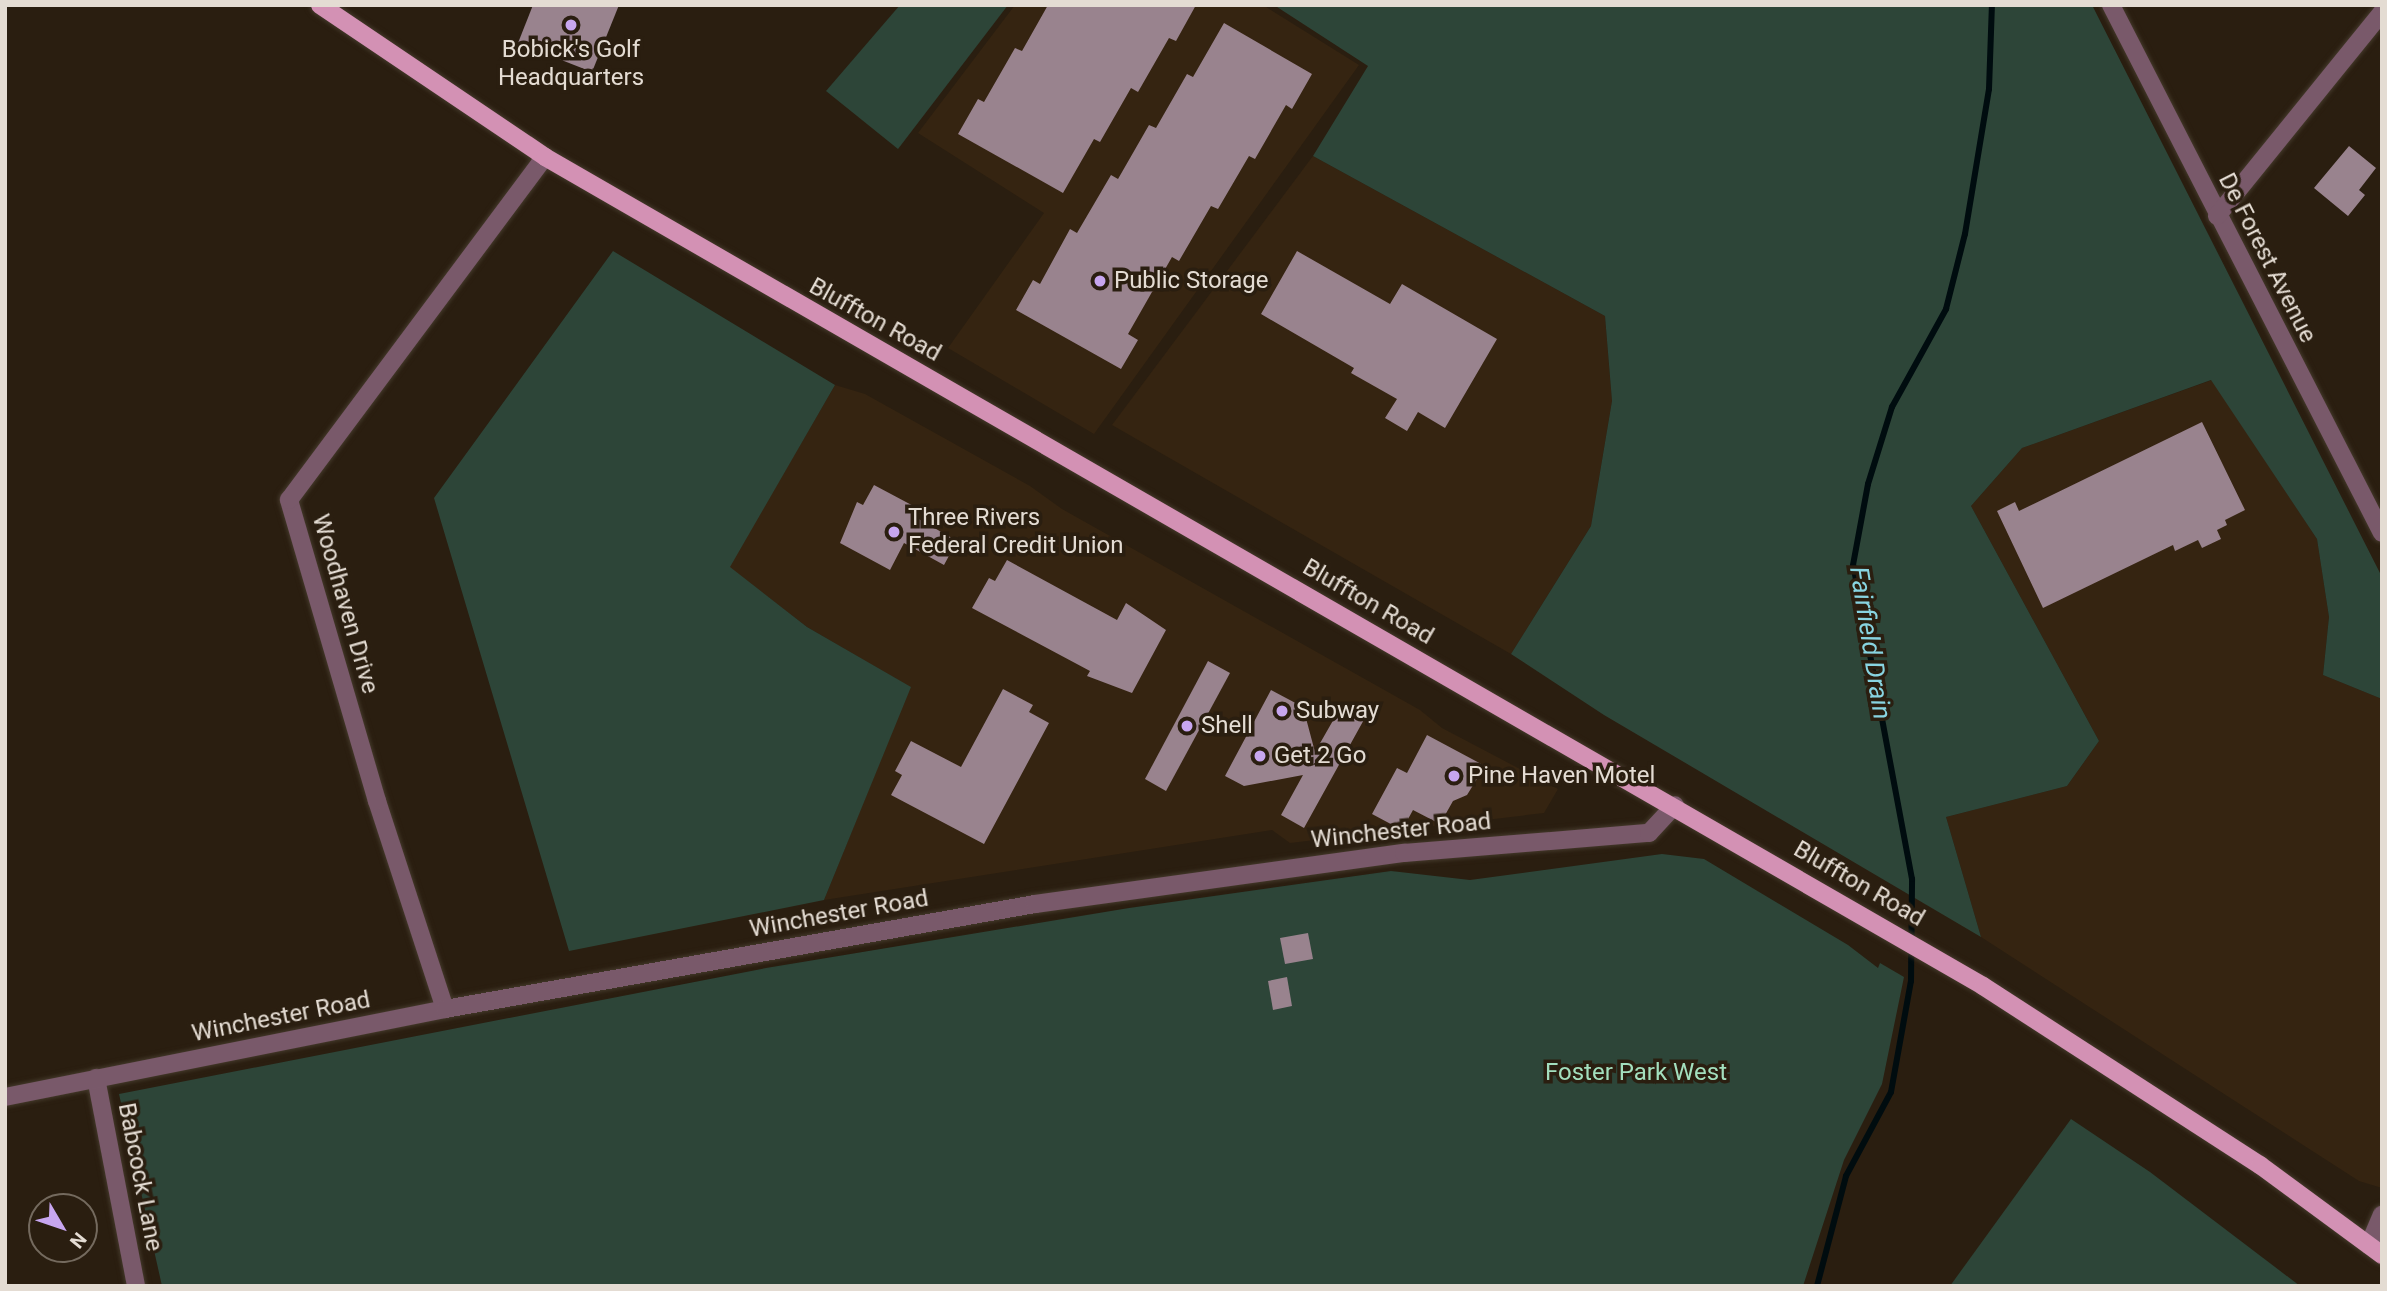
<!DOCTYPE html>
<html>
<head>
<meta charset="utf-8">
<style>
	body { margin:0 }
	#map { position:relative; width:2387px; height:1291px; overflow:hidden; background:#2a1e10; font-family:Roboto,sans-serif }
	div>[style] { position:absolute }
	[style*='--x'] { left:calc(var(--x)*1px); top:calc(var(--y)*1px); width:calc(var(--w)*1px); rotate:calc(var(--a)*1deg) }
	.built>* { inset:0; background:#352411 }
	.green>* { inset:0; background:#2d4538 }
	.stream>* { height:6px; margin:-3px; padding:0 3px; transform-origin:3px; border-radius:3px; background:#000c0f }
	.building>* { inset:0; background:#99838e }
	.roads { filter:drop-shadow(0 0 2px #44392b) drop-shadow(0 0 2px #44392b) }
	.minor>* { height:18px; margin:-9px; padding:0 9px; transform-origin:9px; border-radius:9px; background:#79596a }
	.major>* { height:18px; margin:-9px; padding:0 9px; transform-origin:9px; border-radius:9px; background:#d391b4 }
	.dots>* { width:19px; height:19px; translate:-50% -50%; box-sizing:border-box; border:4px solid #2a1e10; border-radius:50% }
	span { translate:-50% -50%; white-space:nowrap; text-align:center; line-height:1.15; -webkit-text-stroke:7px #2a1e10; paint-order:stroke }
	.poi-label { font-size:24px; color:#e4dcd3 }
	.left { translate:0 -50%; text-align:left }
	.street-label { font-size:24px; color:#e4dcd3 }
	.park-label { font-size:24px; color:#a3dfbe }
	.water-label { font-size:26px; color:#88d4e1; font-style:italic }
	.frame { position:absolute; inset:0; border:7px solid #e4dcd3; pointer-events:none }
	.north { position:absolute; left:28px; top:1193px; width:70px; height:70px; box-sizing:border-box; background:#2a1e10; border:2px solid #746a5e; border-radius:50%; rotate:129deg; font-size:19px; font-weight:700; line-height:28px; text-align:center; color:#e4dcd3 }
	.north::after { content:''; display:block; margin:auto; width:24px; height:32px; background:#c7a6ef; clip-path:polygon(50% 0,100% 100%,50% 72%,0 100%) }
</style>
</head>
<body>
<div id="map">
	<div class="built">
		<i style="clip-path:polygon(1015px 5px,1263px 5px,1359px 65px,1094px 434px,948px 348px,1044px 213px,918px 133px)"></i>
		<i style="clip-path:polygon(1313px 156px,1605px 316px,1612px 401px,1591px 526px,1511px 654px,1112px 425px)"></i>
		<i style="clip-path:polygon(2212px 380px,2317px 539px,2329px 617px,2323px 675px,2382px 699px,2382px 1188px,2359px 1181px,1981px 937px,1946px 817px,2067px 786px,2099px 741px,1971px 506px,2022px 448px)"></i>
		<i style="clip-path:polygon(835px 385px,865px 394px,1030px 486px,1062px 509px,1420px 710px,1442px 728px,1558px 789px,1544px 813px,1290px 843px,1272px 830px,824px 900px,910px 687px,807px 627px,729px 567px)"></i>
	</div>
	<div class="green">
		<i style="clip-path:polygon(900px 5px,1008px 5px,898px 149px,826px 91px)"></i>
		<i style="clip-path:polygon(1274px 5px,2092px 5px,2382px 577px,2382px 699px,2323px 675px,2329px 617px,2317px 539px,2211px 380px,2022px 448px,1971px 506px,2099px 741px,2067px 786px,1946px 817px,1981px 937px,1604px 715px,1511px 654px,1591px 526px,1612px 401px,1605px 316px,1313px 156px,1368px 66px)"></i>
		<i style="clip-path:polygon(613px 251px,835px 385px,730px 567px,807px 627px,911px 687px,824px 900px,569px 951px,434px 498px)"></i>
		<i style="clip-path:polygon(1662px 854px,1704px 859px,1848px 945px,1878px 968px,1880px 963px,1904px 977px,1882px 1084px,1844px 1160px,1803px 1286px,162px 1286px,119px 1094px,766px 968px,1129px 908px,1391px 871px,1470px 880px)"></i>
		<i style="clip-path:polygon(2071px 1119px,2150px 1172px,2300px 1286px,1950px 1286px)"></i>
	</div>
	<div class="stream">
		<i style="--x:1817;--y:1286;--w:114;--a:-75.2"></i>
		<i style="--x:1846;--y:1176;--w:95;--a:-61.8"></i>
		<i style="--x:1891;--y:1092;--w:113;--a:-79.8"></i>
		<i style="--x:1911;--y:981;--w:102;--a:-89.4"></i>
		<i style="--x:1912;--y:879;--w:319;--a:-100.6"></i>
		<i style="--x:1853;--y:565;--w:82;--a:-79.5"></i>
		<i style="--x:1868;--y:484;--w:81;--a:-72.7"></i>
		<i style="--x:1892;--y:407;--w:112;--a:-61.1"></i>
		<i style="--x:1946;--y:309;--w:77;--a:-75.8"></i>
		<i style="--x:1965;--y:234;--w:147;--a:-80.6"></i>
		<i style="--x:1989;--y:89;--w:84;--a:-88"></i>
	</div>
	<div class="building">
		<i style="clip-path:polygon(533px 5px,619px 5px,592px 72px,518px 43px)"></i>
		<i style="clip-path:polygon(1048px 5px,1196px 5px,1176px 41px,1169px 38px,1138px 92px,1131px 88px,1100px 142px,1094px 139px,1063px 193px,958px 134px,978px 99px,984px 102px,1015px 48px,1022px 51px)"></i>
		<i style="clip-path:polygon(1224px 23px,1312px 74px,1292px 109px,1286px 105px,1255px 159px,1249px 156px,1218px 209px,1211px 206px,1179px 261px,1172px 257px,1128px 334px,1138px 340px,1121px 369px,1016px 310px,1033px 280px,1040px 284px,1070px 229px,1077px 233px,1111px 175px,1118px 179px,1149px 125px,1156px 128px,1187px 74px,1193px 77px)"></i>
		<i style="clip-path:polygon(2349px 146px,2376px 168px,2359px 190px,2365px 195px,2348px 216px,2314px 188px)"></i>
		<i style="clip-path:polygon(1297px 251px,1390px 304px,1402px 284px,1497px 339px,1445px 428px,1418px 412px,1407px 431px,1385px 418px,1397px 399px,1351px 373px,1354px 368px,1261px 314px)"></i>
		<i style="clip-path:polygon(2202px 422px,2245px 510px,2225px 520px,2227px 525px,2217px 530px,2221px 539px,2202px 548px,2198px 540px,2175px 551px,2173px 545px,2043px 608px,1997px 511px,2015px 502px,2019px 511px)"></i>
		<i style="clip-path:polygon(874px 485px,921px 510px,917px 518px,957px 541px,944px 565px,904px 543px,890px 570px,840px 543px,857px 502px,863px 505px)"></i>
		<i style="clip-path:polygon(1007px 560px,1117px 620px,1126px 603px,1166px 630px,1132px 693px,1087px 676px,1090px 671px,972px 608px,989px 578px,995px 581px)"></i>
		<i style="clip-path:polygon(1208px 661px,1230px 673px,1166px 791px,1145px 779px)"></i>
		<i style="clip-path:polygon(1003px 689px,1033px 705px,1029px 712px,1049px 723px,984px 844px,891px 795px,902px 775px,895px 771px,911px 741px,961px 767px)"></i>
		<i style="clip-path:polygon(1271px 690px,1303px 707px,1315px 752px,1343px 703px,1366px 716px,1304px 828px,1281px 815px,1303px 775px,1244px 786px,1225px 776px)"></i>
		<i style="clip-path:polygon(1427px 735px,1485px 766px,1467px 795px,1453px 801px,1440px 824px,1413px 810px,1402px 830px,1372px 814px,1397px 768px,1407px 773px)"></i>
		<i style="clip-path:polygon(1308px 933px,1313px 959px,1285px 964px,1280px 938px)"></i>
		<i style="clip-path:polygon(1287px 977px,1292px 1006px,1273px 1010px,1268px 981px)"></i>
	</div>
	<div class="roads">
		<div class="minor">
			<i style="--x:2111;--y:5;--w:593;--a:62.83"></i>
			<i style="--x:2217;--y:216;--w:262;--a:-51"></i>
			<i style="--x:445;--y:1009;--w:219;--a:-108.1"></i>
			<i style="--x:377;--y:801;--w:314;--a:-106.3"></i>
			<i style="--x:289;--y:500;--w:428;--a:-53.3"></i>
			<i style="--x:96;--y:1078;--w:212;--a:79.1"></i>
			<i style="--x:5;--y:1097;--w:449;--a:-11.3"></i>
			<i style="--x:445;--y:1009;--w:599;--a:-10.09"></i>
			<i style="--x:1035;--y:904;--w:373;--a:-7.9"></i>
			<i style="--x:1404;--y:853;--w:246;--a:-4.7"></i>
			<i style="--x:1649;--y:833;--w:38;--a:-47"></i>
			<i style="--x:2369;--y:1245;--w:33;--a:-67"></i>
		</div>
		<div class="major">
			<i style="--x:320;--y:5;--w:272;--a:34"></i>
			<i style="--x:545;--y:157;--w:1660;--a:29.96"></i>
			<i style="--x:1983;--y:986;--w:330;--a:32.9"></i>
			<i style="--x:2260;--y:1165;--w:152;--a:36.4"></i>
		</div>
	</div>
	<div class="dots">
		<i style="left:571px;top:25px;background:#c7a6ef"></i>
		<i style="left:1100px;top:281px;background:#c7a6ef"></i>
		<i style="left:894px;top:532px;background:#c7a6ef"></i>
		<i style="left:1282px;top:711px;background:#c7a6ef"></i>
		<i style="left:1187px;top:726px;background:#c7a6ef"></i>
		<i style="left:1260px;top:756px;background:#c7a6ef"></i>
		<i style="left:1454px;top:776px;background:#c7a6ef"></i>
	</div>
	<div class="poi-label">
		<span style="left:571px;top:64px">Bobick's Golf<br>Headquarters</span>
		<span class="left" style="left:1114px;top:281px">Public Storage</span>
		<span class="left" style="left:908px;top:532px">Three Rivers<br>Federal Credit Union</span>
		<span class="left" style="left:1296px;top:711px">Subway</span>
		<span class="left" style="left:1201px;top:726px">Shell</span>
		<span class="left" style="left:1274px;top:756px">Get 2 Go</span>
		<span class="left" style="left:1468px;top:776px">Pine Haven Motel</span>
	</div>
	<div class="street-label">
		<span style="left:2267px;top:258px;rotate:63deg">De Forest Avenue</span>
		<span style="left:875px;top:320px;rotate:29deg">Bluffton Road</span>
		<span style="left:1368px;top:602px;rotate:30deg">Bluffton Road</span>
		<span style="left:345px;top:604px;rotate:74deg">Woodhaven Drive</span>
		<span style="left:1401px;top:831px;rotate:-6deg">Winchester Road</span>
		<span style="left:1859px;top:884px;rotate:30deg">Bluffton Road</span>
		<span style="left:839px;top:914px;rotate:-10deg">Winchester Road</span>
		<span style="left:281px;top:1017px;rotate:-11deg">Winchester Road</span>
		<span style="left:140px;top:1177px;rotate:79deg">Babcock Lane</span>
	</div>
	<div class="park-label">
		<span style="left:1636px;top:1073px">Foster Park West</span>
	</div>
	<div class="water-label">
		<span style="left:1870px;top:643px;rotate:81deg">Fairfield Drain</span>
	</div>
	<div class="frame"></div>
	<div class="north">N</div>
</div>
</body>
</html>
